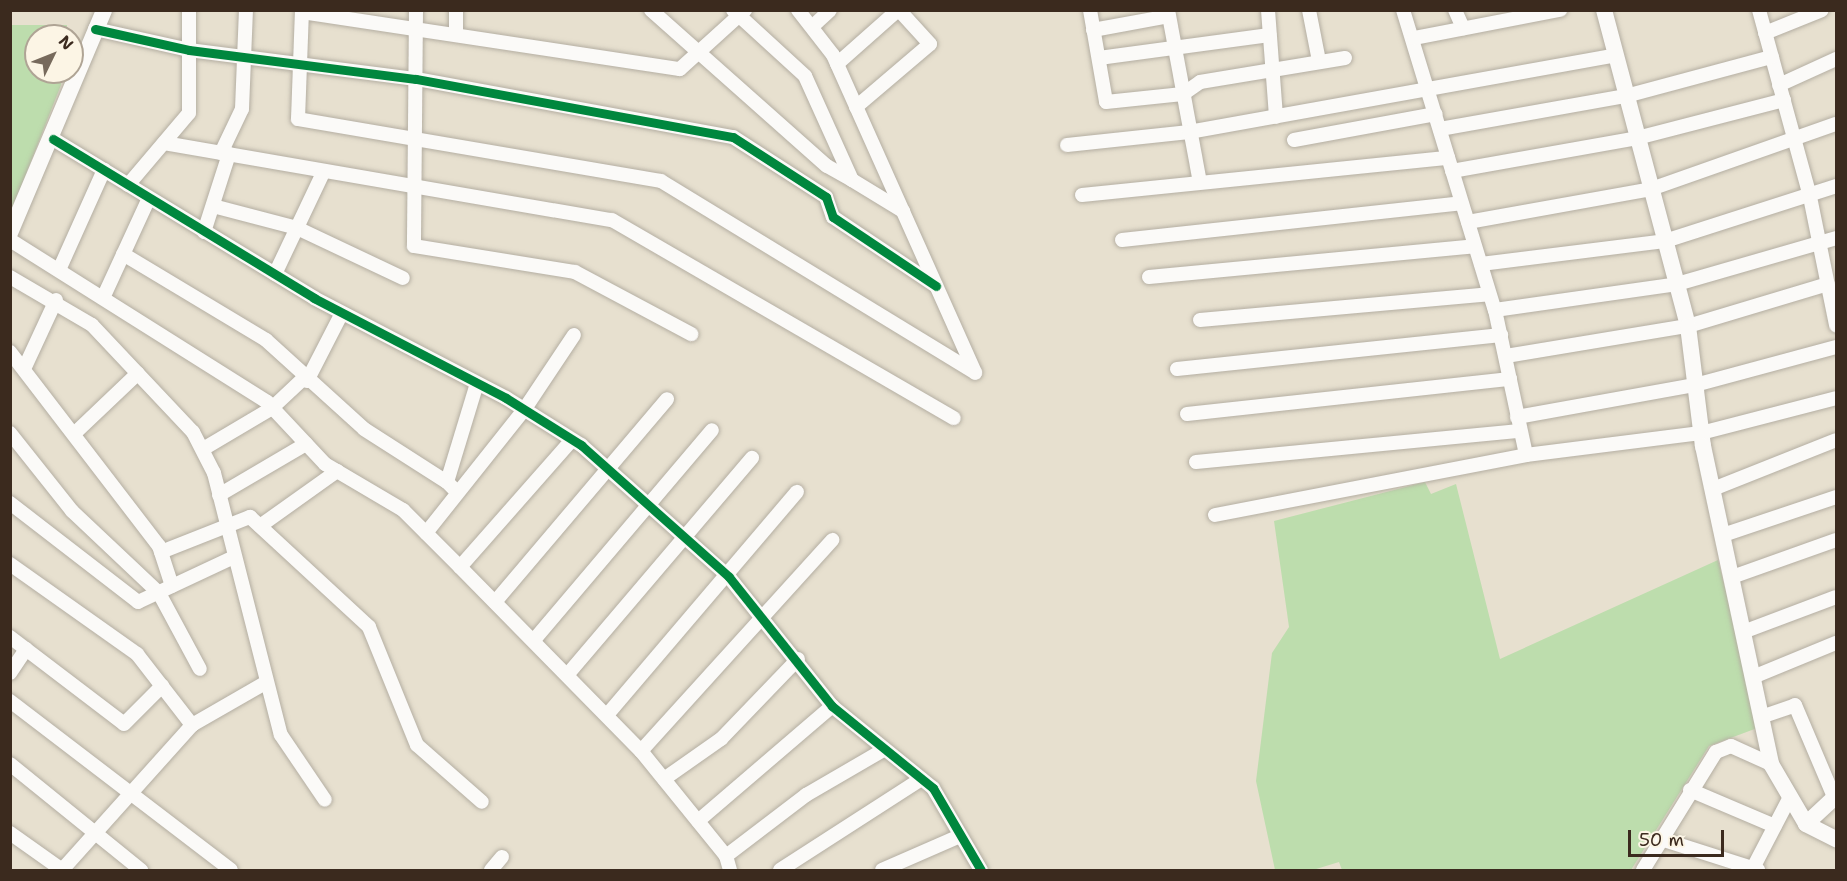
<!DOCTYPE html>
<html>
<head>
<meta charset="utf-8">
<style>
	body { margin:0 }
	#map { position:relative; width:1847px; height:881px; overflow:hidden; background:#e7e0cf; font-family:"Shantell Sans",sans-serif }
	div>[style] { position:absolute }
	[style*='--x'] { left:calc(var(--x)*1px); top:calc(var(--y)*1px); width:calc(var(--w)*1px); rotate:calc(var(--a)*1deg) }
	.green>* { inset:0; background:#bdddad }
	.roads { filter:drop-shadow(0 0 2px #b4aea2) drop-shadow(0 0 2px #b4aea2) }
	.minor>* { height:14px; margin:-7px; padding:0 7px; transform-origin:7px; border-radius:7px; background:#fbfaf8 }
	.tertiary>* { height:16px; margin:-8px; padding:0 8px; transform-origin:8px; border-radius:8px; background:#fbfaf8 }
	.cycleway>* { height:9px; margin:-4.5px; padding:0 4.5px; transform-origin:4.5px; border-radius:4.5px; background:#00873e }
	span { translate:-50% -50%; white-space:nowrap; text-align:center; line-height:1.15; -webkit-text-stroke:6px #fcf5e5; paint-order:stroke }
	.frame { position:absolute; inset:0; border:12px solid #3b2a1e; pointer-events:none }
	.north { position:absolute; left:24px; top:24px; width:60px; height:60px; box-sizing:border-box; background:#fcf5e5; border:2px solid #afa495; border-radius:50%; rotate:47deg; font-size:16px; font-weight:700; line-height:24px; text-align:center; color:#3b2a1e }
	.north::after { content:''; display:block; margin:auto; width:21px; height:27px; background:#776a5c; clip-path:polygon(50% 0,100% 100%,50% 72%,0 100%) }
	.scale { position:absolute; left:1628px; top:830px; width:96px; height:27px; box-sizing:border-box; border:3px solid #3b2a1e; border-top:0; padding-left:8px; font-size:18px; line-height:21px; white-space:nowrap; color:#3b2a1e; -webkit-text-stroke:4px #fcf5e5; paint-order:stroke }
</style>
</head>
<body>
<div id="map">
	<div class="green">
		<i style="clip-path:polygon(11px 25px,67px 25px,66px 36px,36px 36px,36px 72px,62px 72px,61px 85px,11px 212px)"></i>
		<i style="clip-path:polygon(1425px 482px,1431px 494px,1456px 484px,1500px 659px,1718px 560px,1760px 727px,1709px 746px,1631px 870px,1342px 870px,1339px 862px,1313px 870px,1275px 870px,1256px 781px,1272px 653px,1289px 627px,1274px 521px)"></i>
	</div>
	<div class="roads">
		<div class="minor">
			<i style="--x:302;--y:10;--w:109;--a:92.1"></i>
			<i style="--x:298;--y:119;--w:368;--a:9.7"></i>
			<i style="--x:661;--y:181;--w:368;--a:31.4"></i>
			<i style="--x:416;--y:10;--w:236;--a:90.5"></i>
			<i style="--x:414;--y:246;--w:163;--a:9.2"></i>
			<i style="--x:575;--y:272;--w:132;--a:28.1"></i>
			<i style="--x:651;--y:10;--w:235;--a:41.6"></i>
			<i style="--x:827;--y:166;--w:29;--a:29"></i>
			<i style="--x:733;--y:10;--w:98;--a:42.5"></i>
			<i style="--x:805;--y:76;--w:114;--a:65.7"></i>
			<i style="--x:852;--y:180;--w:60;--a:31.3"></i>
			<i style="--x:798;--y:10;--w:57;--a:52.1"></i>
			<i style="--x:833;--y:55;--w:348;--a:65.9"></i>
			<i style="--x:1090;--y:10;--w:93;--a:80.1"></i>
			<i style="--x:1106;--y:102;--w:77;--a:-5.9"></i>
			<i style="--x:1183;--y:94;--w:21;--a:-35"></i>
			<i style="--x:1200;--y:82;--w:147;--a:-9.4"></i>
			<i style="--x:1168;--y:10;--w:175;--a:79.5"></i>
			<i style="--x:1268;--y:10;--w:107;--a:85.7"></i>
			<i style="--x:1309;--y:10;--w:52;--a:78.9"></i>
			<i style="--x:1403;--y:10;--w:314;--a:73"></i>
			<i style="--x:1495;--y:310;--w:148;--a:77.9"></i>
			<i style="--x:1455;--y:10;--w:20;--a:66"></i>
			<i style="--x:1759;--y:10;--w:194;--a:74.7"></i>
			<i style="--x:1810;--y:197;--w:131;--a:78.5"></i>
			<i style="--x:302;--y:12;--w:382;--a:8.6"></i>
			<i style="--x:680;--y:69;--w:88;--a:-42.2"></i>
			<i style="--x:813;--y:26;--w:23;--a:-43"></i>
			<i style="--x:95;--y:29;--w:96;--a:12.6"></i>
			<i style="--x:189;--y:50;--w:229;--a:7.3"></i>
			<i style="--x:416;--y:79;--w:322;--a:10.4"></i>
			<i style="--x:733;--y:137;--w:111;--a:32.8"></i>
			<i style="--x:826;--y:197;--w:21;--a:71"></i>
			<i style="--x:833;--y:217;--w:124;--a:33.8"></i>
			<i style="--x:1093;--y:30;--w:77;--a:-10.4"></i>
			<i style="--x:456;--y:31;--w:21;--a:-90"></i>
			<i style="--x:1765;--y:33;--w:61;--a:-22"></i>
			<i style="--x:1414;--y:38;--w:149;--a:-10.9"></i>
			<i style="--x:1099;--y:58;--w:172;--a:-7.7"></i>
			<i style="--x:837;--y:64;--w:81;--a:-41.5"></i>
			<i style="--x:1779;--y:85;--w:63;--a:-24.5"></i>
			<i style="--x:856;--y:107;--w:97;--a:-40.4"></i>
			<i style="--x:930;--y:44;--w:46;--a:-132.4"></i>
			<i style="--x:1440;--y:129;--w:189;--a:-10.1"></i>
			<i style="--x:1626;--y:96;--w:151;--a:-15"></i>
			<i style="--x:53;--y:139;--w:306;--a:31.3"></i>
			<i style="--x:314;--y:298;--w:216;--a:27.5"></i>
			<i style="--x:506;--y:398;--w:89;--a:32.1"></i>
			<i style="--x:581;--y:445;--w:198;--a:41.7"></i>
			<i style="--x:729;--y:577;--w:165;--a:51.4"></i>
			<i style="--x:832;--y:706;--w:130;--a:39.1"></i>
			<i style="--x:933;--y:788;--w:95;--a:59.7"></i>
			<i style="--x:1294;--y:140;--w:144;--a:-10.4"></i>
			<i style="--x:164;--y:143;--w:455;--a:9.8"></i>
			<i style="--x:612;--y:220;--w:395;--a:30.1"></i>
			<i style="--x:1067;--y:145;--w:123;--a:-6.1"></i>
			<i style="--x:1189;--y:132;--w:433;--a:-10.2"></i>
			<i style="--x:221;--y:153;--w:49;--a:-64.5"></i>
			<i style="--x:242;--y:109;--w:99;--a:-87.7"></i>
			<i style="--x:1452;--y:171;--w:188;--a:-10.1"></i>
			<i style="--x:1637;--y:138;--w:152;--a:-14.5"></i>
			<i style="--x:128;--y:185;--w:94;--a:-49.7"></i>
			<i style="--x:189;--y:113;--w:103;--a:-90"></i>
			<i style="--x:1082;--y:195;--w:368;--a:-5.8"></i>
			<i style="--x:213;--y:206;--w:87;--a:14.7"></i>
			<i style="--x:297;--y:228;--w:117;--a:25.3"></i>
			<i style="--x:1468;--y:222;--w:186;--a:-10.2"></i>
			<i style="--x:1651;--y:189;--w:196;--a:-19.4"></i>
			<i style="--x:204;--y:232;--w:82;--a:-72.2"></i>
			<i style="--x:10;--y:240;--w:304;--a:32.2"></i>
			<i style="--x:267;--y:402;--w:85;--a:46.9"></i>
			<i style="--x:325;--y:464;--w:91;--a:30.5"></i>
			<i style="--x:403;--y:510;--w:81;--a:45"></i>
			<i style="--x:460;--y:567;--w:169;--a:-48.6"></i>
			<i style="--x:1122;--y:240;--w:341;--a:-6.2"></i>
			<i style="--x:123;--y:254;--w:167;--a:31"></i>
			<i style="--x:266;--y:340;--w:132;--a:42.2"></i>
			<i style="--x:364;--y:429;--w:98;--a:32.6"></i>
			<i style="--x:1481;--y:264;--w:185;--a:-7.1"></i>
			<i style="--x:1665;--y:241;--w:180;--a:-17.8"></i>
			<i style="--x:59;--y:270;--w:110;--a:-65.8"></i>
			<i style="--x:275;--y:274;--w:114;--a:-64.6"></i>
			<i style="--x:10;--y:277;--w:95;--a:30.3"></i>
			<i style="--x:92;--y:325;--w:147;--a:46.7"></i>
			<i style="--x:193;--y:432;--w:46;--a:62.9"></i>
			<i style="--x:214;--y:473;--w:270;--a:75.7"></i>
			<i style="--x:281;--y:735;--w:78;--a:55.9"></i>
			<i style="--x:1149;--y:277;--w:327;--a:-5.4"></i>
			<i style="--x:103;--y:298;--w:110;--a:-65.3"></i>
			<i style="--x:1495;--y:310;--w:184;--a:-8.1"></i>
			<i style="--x:1677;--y:284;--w:166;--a:-16.1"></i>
			<i style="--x:1200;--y:320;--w:290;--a:-5.1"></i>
			<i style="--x:10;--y:352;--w:245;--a:52.5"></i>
			<i style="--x:159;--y:546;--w:42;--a:72"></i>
			<i style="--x:1506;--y:356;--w:184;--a:-9.4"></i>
			<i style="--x:1688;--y:326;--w:146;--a:-16.7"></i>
			<i style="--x:24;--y:369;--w:76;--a:-65.1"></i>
			<i style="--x:1177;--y:369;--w:326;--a:-6"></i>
			<i style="--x:307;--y:381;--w:76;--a:-62.8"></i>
			<i style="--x:1187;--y:414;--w:325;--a:-6.2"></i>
			<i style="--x:1517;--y:417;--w:181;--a:-10.2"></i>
			<i style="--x:1695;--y:385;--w:146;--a:-15.1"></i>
			<i style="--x:10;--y:433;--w:100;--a:51.5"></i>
			<i style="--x:72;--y:511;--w:120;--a:43.3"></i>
			<i style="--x:159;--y:593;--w:86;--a:61.7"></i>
			<i style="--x:74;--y:434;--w:88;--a:-43.6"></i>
			<i style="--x:203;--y:449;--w:80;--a:-30.7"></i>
			<i style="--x:272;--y:408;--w:44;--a:-43.2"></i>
			<i style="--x:1196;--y:462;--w:325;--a:-5.5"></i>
			<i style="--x:453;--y:488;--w:8;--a:-135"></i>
			<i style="--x:447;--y:482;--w:103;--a:-73.1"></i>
			<i style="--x:1713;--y:489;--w:132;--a:-21.7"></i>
			<i style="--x:219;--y:495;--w:101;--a:-30.4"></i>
			<i style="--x:10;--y:503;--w:162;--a:37.7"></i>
			<i style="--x:138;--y:602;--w:106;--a:-25.1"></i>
			<i style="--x:1215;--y:515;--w:317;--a:-10.9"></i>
			<i style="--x:1526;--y:455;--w:176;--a:-7.2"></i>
			<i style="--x:1701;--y:433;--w:139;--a:-14.5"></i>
			<i style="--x:260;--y:526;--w:95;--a:-35.5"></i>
			<i style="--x:426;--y:533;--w:157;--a:-51.5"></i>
			<i style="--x:524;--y:410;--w:90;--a:-56.3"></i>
			<i style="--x:1723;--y:535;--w:119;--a:-18.6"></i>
			<i style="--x:161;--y:552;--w:96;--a:-21.5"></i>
			<i style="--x:250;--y:517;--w:162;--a:42.7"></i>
			<i style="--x:369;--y:627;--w:127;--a:67.9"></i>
			<i style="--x:417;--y:745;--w:86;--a:41.2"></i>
			<i style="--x:10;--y:564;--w:156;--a:35.3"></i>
			<i style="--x:137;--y:654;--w:90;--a:52.2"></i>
			<i style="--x:460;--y:567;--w:258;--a:45.5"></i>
			<i style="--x:641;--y:751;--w:135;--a:51"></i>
			<i style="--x:726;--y:856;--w:15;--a:74"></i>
			<i style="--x:1732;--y:577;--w:110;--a:-19.6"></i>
			<i style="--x:495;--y:602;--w:266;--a:-49.7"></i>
			<i style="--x:1743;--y:632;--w:99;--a:-20.6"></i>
			<i style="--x:10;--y:637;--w:143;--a:37.3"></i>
			<i style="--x:124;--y:724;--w:54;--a:-45"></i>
			<i style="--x:534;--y:640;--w:275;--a:-49.7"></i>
			<i style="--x:10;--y:673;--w:29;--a:-56"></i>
			<i style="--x:568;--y:674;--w:284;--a:-49.6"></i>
			<i style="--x:1753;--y:677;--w:90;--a:-22.3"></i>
			<i style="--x:10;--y:701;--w:278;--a:37.4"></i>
			<i style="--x:607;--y:715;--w:293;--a:-49.6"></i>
			<i style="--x:1761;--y:717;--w:36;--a:-19"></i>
			<i style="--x:1795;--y:705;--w:100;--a:67"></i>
			<i style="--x:641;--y:751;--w:285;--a:-47.8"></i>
			<i style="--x:10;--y:764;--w:169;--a:39"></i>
			<i style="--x:664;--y:779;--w:70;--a:-35.1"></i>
			<i style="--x:721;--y:739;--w:111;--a:-46.1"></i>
			<i style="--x:1690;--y:790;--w:92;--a:23"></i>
			<i style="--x:698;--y:821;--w:177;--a:-40.6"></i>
			<i style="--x:10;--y:833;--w:64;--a:35.4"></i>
			<i style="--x:1661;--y:839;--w:102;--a:17.7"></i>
			<i style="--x:726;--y:856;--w:101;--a:-37.3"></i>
			<i style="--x:806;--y:795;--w:91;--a:-30.2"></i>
			<i style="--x:62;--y:870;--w:195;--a:-48.1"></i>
			<i style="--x:192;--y:725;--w:84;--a:-29.9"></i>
			<i style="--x:491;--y:870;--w:17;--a:-50"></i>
			<i style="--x:780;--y:870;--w:168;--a:-32.8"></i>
			<i style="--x:882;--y:870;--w:85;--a:-23.6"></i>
			<i style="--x:1643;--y:870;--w:139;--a:-58.3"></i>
			<i style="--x:1716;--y:752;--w:16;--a:-22"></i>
			<i style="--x:1731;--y:746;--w:44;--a:24.2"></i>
			<i style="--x:1752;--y:870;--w:80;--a:-62.5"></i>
		</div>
		<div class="tertiary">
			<i style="--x:1604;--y:10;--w:327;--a:75.1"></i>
			<i style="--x:1688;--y:326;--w:121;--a:82.9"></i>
			<i style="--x:1703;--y:446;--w:325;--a:77.9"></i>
			<i style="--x:1771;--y:764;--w:69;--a:59.7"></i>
			<i style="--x:1806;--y:824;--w:34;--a:27"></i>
			<i style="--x:10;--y:233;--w:242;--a:-67.1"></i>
			<i style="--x:1806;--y:824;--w:41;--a:-43"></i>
		</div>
	</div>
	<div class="cycleway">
		<i style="--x:95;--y:29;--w:96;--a:12.6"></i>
		<i style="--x:189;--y:50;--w:229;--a:7.3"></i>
		<i style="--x:416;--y:79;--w:322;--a:10.4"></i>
		<i style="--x:733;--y:137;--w:111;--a:32.8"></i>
		<i style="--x:826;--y:197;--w:21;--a:71"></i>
		<i style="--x:833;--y:217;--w:124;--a:33.8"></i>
		<i style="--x:53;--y:139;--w:306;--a:31.3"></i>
		<i style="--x:314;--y:298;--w:216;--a:27.5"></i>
		<i style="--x:506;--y:398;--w:89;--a:32.1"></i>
		<i style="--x:581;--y:445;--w:198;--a:41.7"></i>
		<i style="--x:729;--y:577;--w:165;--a:51.4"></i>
		<i style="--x:832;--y:706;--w:130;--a:39.1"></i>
		<i style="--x:933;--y:788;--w:95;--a:59.7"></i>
	</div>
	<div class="frame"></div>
	<div class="north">N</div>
	<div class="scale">50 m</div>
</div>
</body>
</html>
